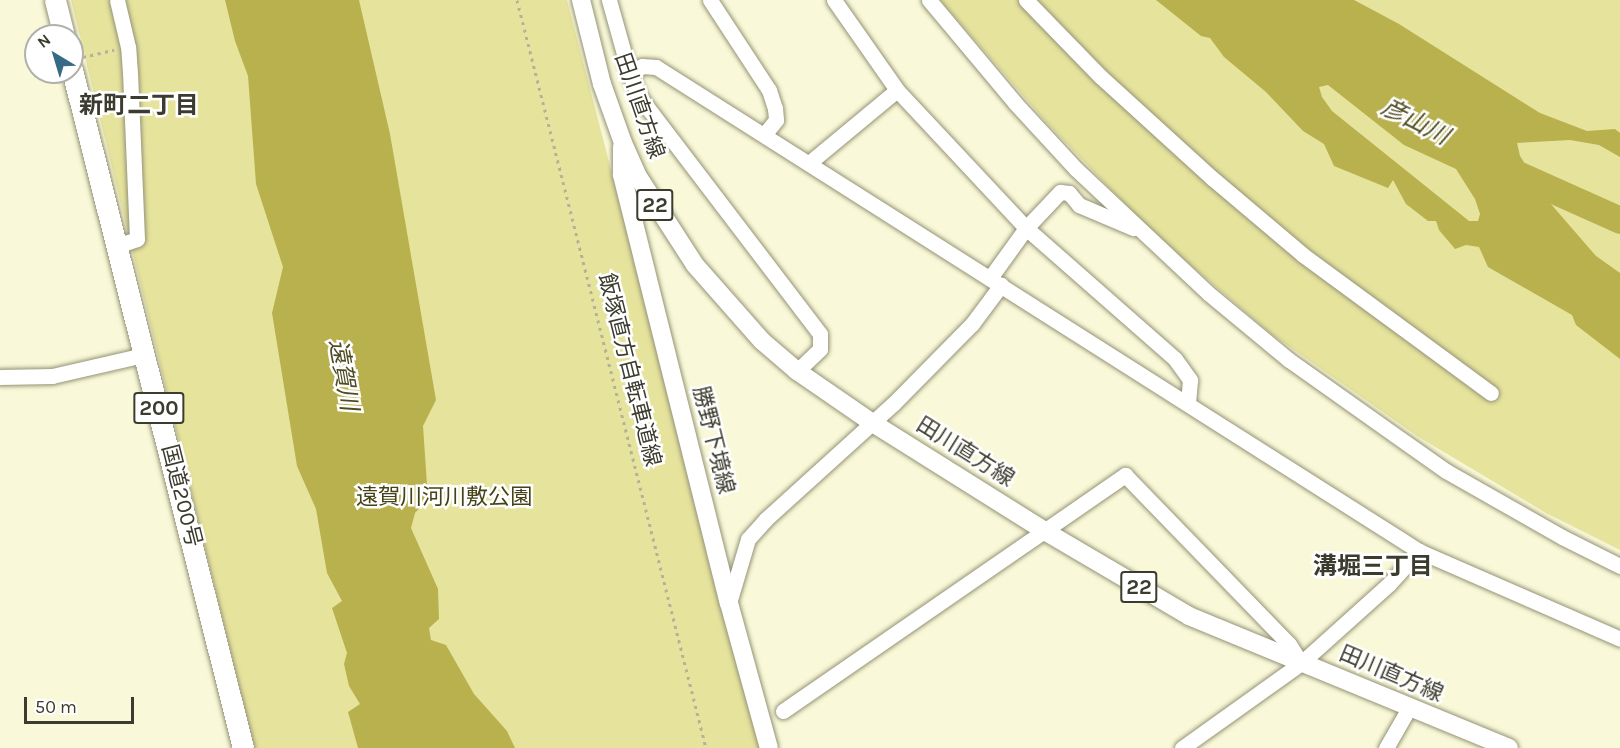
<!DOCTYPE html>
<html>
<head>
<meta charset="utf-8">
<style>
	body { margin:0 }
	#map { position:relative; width:1620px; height:748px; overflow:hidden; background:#f9f8d8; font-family:Karla,"Noto Sans JP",sans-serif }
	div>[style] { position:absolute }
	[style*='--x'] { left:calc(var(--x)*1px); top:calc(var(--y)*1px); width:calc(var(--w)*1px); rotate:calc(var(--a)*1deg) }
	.green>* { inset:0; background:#e6e39d }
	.water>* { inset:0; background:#b8b14d }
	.river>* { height:27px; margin:-13.5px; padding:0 13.5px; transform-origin:13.5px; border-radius:13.5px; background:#b8b14d }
	.path>* { height:3px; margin-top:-1.5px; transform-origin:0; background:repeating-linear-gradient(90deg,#b4b39a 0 3px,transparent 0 7.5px) }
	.roads { filter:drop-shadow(0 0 2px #949376) drop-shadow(0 0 2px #949376) }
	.minor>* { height:15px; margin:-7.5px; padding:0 7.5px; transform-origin:7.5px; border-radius:7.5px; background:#fff }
	.major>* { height:18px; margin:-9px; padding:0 9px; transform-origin:9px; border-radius:9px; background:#fff }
	.highway>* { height:21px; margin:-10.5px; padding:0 10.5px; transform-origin:10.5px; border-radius:10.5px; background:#fff }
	span { translate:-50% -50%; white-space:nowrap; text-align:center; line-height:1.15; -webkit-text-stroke:5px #fff; paint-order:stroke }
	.shield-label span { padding:2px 4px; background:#fff; border:2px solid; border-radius:4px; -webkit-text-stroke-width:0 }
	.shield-label { font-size:21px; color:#3b3b2e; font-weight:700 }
	.street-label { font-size:22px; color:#3b3b2e }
	.park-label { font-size:22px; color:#454218 }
	.neighbourhood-label { font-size:24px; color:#3b3b2e; font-weight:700 }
	.water-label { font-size:24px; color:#4d4b21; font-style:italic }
	.north { position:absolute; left:24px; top:24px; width:60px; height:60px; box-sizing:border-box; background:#fff; border:2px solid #b1b1ab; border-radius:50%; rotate:322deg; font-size:16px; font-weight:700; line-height:24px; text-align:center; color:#3b3b2e }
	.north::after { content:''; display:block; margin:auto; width:21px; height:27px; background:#356b86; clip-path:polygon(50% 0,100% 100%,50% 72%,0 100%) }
	.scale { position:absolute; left:24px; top:697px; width:110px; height:27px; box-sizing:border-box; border:3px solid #3b3b2e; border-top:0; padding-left:8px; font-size:18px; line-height:21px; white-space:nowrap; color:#3b3b2e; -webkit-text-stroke:4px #fff; paint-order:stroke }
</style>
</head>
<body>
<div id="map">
	<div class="green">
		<i style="clip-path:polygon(71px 0,567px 0,761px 748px,254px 748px)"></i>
		<i style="clip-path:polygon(940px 0,1620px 0,1620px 550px,1546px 513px,1417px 436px,1270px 333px,1152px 232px,1046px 122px)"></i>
	</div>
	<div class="water">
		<i style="clip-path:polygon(225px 0,359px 0,390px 134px,436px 400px,423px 426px,428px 499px,415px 513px,411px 528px,438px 589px,439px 619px,429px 628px,431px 640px,446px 645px,474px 694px,507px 731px,515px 748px,358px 748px,348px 712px,360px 704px,349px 686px,344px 664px,347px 653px,332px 608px,342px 601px,327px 573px,316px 509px,297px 466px,272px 313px,283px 267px,256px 184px,248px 76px,235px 41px)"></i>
		<i style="clip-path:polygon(evenodd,1156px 0,1354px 0,1399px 24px,1540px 113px,1587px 131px,1615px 129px,1620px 133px,1620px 157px,1599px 145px,1570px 140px,1517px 143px,1520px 156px,1550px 203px,1596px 256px,1620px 273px,1620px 359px,1576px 325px,1572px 315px,1488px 267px,1479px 247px,1466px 245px,1455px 249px,1439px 230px,1436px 221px,1428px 221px,1406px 204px,1393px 180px,1388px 188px,1334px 166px,1324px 144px,1303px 131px,1266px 92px,1224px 57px,1210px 38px,1201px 36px,1156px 0,1328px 85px,1404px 145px,1456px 169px,1475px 199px,1480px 214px,1478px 221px,1469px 221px,1332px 111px,1322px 97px,1319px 87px,1328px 85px)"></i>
	</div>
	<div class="river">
		<i style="--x:1506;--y:169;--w:125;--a:24.1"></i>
	</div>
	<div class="path">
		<i style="--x:517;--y:0;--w:772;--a:75.82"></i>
		<i style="--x:83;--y:57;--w:32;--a:-13"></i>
	</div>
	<div class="roads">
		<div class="minor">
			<i style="--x:609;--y:0;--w:78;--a:74.4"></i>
			<i style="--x:630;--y:75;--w:26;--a:65"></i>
			<i style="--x:641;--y:99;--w:295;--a:52.7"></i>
			<i style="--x:820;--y:334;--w:15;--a:90"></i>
			<i style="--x:820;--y:349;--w:32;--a:136"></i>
			<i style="--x:710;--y:0;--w:108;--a:56.8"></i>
			<i style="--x:769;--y:90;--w:19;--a:72"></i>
			<i style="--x:775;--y:108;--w:12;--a:85"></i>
			<i style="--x:776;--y:120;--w:19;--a:129"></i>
			<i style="--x:834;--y:0;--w:110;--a:55"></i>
			<i style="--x:897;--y:90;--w:189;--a:46.9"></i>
			<i style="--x:1026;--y:228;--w:198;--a:41.3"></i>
			<i style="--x:1175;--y:359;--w:26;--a:54"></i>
			<i style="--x:1190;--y:380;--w:22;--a:95"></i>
			<i style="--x:929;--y:0;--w:134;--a:50.1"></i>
			<i style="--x:1015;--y:103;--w:90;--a:47.3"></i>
			<i style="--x:1076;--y:169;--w:181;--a:43.2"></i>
			<i style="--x:1208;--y:293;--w:105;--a:39.6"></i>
			<i style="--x:1289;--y:360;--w:192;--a:35.3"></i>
			<i style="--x:1446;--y:471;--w:133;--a:29.6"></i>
			<i style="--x:1562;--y:537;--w:65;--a:26.6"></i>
			<i style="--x:1026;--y:0;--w:107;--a:45.8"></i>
			<i style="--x:1101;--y:77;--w:150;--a:42.3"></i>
			<i style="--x:1212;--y:178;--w:119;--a:40.2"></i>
			<i style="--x:1303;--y:255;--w:233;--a:36.3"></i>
			<i style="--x:630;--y:75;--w:15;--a:-37"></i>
			<i style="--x:642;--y:66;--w:14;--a:4"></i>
			<i style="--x:656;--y:67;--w:904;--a:32.39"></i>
			<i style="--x:1419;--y:551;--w:219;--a:23.6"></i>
			<i style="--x:809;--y:163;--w:114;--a:-39.7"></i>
			<i style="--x:116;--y:246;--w:22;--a:-18"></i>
			<i style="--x:137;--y:239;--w:166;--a:-92.4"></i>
			<i style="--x:130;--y:73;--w:26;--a:-94"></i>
			<i style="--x:128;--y:47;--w:48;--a:-103.2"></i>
			<i style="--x:990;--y:278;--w:62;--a:-54.2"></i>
			<i style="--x:1026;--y:228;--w:50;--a:-46.6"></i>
			<i style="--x:1060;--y:192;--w:9;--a:6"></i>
			<i style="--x:1069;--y:193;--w:16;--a:50"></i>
			<i style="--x:1079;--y:205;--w:59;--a:23.1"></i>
			<i style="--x:0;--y:377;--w:52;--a:-1.1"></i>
			<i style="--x:52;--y:376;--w:94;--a:-12.9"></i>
			<i style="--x:729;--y:603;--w:67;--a:-73.5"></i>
			<i style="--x:748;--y:539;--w:27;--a:-48"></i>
			<i style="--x:766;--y:519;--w:171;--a:-42.2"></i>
			<i style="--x:893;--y:404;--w:112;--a:-45.4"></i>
			<i style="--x:972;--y:324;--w:49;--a:-53.4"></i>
			<i style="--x:783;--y:711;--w:416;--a:-34.6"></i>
			<i style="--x:1125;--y:475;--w:235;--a:45.9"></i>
			<i style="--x:1289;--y:644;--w:22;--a:58"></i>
			<i style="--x:1182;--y:748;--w:146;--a:-35.5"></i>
			<i style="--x:1301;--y:663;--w:118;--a:-41.9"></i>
			<i style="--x:1389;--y:584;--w:45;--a:-47.7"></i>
			<i style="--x:1386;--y:748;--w:46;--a:-60.1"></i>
		</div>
		<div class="major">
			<i style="--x:581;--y:0;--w:87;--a:76"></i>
			<i style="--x:602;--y:84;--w:63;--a:70.4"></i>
			<i style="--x:623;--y:143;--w:35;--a:66"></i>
			<i style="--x:637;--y:175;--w:107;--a:57.2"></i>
			<i style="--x:695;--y:265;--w:101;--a:48.6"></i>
			<i style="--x:762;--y:341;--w:46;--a:40.6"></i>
			<i style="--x:797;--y:371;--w:90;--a:34.6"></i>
			<i style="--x:871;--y:422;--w:203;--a:32.1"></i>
			<i style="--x:1043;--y:530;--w:169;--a:30.5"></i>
			<i style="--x:1189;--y:616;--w:346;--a:22.4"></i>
			<i style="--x:622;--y:147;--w:28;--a:90"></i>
			<i style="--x:622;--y:175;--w:441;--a:76"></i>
			<i style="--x:729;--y:603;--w:150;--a:74.6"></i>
		</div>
		<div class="highway">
			<i style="--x:55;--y:0;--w:37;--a:76"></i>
			<i style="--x:72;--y:70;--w:699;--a:75.84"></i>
		</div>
	</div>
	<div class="shield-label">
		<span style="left:655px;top:205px">22</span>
		<span style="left:159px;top:408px">200</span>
		<span style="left:1139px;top:587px">22</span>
	</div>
	<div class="street-label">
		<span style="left:639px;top:106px;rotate:71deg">田川直方線</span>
		<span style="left:629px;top:370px;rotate:76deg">飯塚直方自転車道線</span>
		<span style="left:713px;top:440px;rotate:76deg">勝野下境線</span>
		<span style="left:965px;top:452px;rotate:32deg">田川直方線</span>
		<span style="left:181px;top:496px;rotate:76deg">国道200号</span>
		<span style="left:1391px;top:674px;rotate:23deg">田川直方線</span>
	</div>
	<div class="park-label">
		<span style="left:444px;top:498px">遠賀川河川敷公園</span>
	</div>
	<div class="neighbourhood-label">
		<span style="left:139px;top:106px">新町二丁目</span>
		<span style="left:1373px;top:567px">溝堀三丁目</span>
	</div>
	<div class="water-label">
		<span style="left:1415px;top:122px;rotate:27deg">彦山川</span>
		<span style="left:343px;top:375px;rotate:80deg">遠賀川</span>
	</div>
	<div class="north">N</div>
	<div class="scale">50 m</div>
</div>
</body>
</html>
